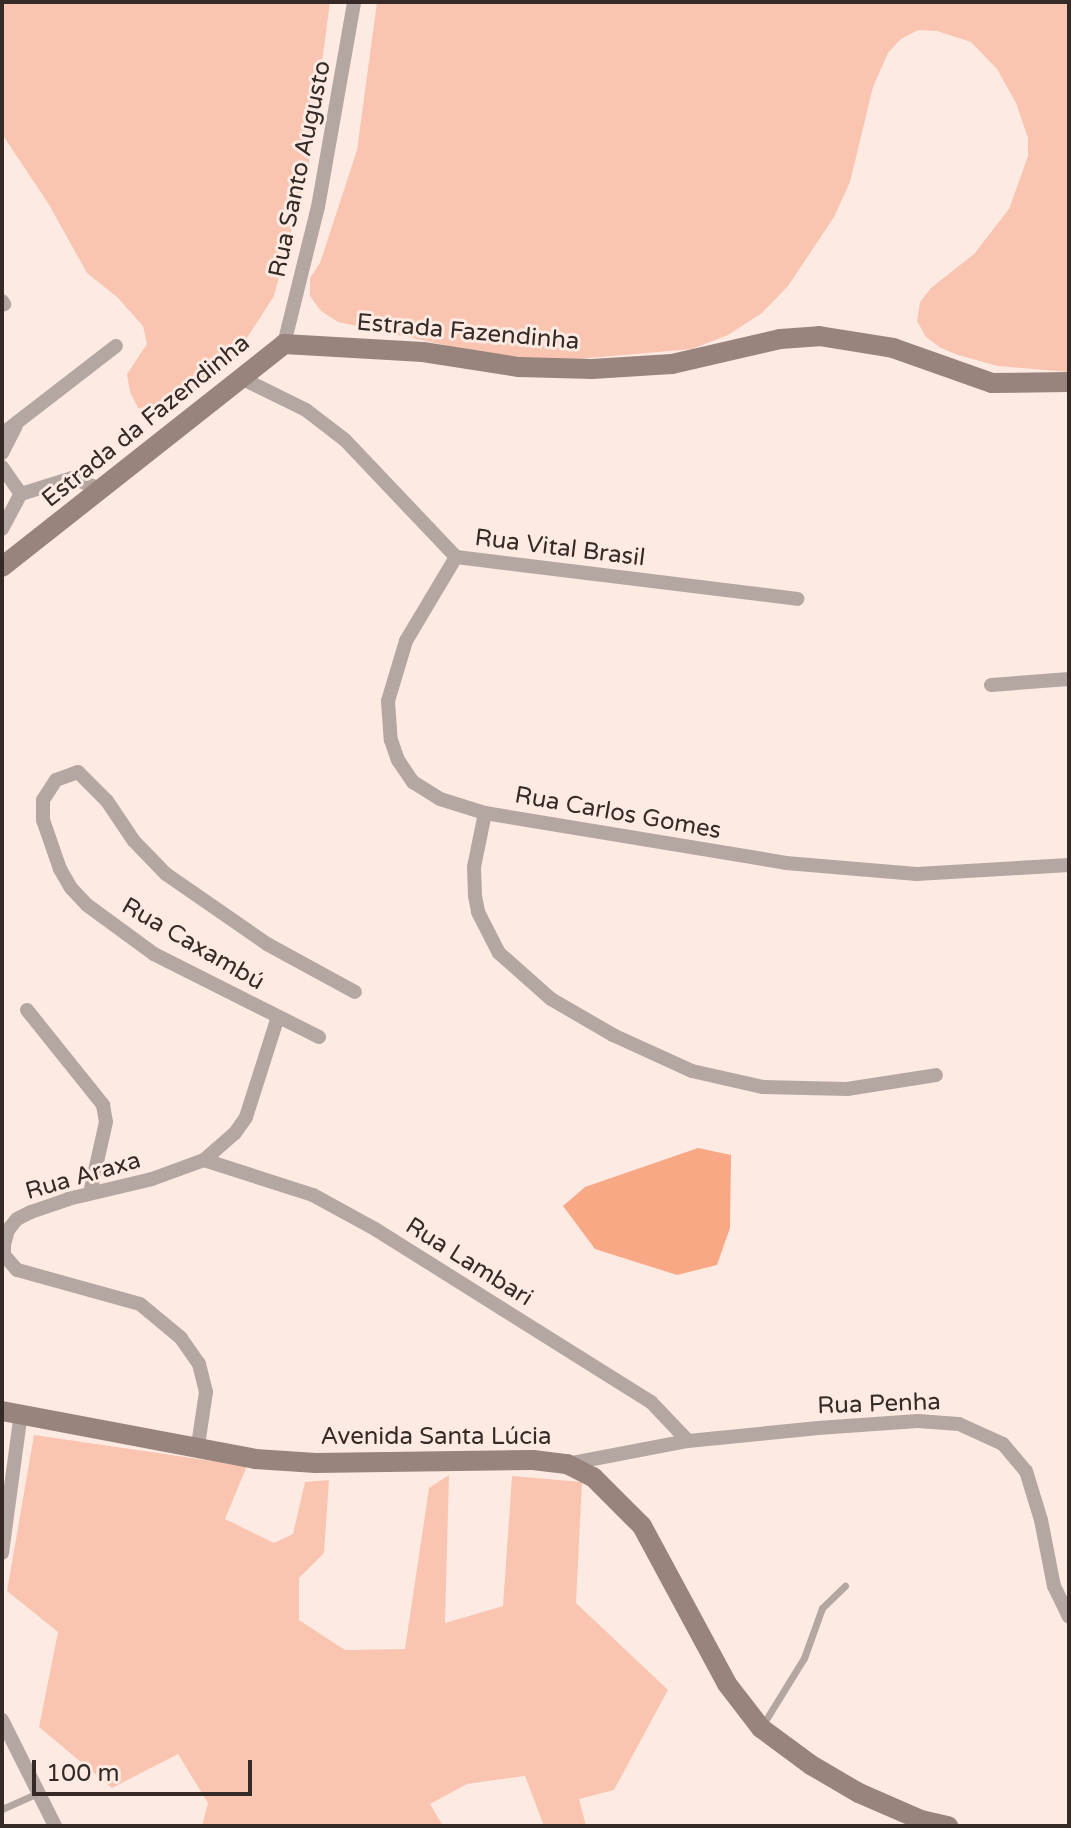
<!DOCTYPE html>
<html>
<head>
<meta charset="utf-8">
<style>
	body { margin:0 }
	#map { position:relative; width:1071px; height:1828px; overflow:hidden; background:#fdebe3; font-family:"Varela Round",sans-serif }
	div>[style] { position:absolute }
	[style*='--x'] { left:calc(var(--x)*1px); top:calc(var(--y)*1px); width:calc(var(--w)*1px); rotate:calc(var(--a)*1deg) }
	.green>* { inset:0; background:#f9c5b0 }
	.water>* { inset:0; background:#f9a886 }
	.lane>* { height:7px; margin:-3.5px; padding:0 3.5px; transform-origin:3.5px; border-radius:3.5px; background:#b4a7a2 }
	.street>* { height:14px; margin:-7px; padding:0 7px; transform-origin:7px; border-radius:7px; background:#b4a7a2 }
	.secondary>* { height:20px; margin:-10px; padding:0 10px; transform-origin:10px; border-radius:10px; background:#98847d }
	span { translate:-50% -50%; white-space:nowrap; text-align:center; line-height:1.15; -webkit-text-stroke:6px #fdebe3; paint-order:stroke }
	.street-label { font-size:24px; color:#352a25 }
	.frame { position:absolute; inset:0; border:4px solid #352a25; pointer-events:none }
	.scale { position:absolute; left:32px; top:1760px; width:220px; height:36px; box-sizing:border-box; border:4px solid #352a25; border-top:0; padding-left:10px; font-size:24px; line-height:28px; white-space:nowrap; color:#352a25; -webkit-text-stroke:6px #fdebe3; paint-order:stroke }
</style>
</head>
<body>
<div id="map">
	<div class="green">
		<i style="clip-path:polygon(2px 2px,330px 2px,308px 169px,274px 296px,243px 344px,218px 373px,175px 405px,156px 411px,138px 408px,130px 392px,127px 374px,147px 344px,143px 326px,117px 297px,87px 273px,48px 203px,2px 134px)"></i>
		<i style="clip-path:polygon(377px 2px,1069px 2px,1069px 372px,998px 366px,958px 355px,941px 348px,926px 337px,917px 321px,920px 302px,931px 288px,974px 254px,1009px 209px,1028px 156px,1028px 138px,1016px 103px,997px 69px,971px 42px,937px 31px,918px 30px,901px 39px,888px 53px,873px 87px,850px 182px,834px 217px,788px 286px,762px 313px,728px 335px,692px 349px,545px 362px,454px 347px,338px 322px,321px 311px,310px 296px,310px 278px,320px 263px,357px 150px)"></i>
		<i style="clip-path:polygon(34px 1435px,247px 1466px,225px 1519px,274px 1543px,293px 1534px,305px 1482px,329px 1480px,324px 1553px,299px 1578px,299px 1620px,345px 1650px,405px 1649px,429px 1488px,449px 1475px,445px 1623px,503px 1606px,512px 1476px,582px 1482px,576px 1603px,668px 1690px,614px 1790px,579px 1799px,586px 1826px,544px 1826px,525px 1776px,467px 1784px,430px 1804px,443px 1826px,202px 1826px,208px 1803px,178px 1754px,112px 1788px,39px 1727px,58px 1632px,7px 1591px)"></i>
	</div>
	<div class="water">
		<i style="clip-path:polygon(698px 1148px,731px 1155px,730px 1228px,717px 1265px,677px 1275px,595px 1249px,563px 1206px,585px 1187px)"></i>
	</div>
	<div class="lane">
		<i style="--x:762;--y:1726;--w:80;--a:-58.3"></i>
		<i style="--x:804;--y:1658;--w:53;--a:-70.2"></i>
		<i style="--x:822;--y:1608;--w:32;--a:-44"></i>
		<i style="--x:2;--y:1809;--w:39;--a:-24"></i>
	</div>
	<div class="street">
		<i style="--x:2;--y:301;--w:4;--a:56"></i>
		<i style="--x:284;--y:344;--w:141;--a:-76.1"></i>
		<i style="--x:318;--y:207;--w:208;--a:-80"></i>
		<i style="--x:241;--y:378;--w:72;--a:26.2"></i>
		<i style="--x:306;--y:410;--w:49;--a:37.6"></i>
		<i style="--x:345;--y:440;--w:161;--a:46.5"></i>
		<i style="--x:456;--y:557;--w:344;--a:7"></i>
		<i style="--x:2;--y:434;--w:144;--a:-37.7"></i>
		<i style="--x:2;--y:453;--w:30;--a:-63"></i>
		<i style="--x:2;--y:467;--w:33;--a:55"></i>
		<i style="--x:21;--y:494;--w:53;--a:-17.4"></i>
		<i style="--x:72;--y:478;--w:30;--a:21"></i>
		<i style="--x:2;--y:529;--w:40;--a:-62"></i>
		<i style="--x:456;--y:557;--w:98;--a:120.8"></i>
		<i style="--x:406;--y:641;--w:63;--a:106.7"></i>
		<i style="--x:388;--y:701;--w:39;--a:86"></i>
		<i style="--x:391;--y:740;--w:21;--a:71"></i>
		<i style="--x:398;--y:760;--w:27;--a:56"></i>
		<i style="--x:413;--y:782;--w:32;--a:32"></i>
		<i style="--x:440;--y:799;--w:47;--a:17.3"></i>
		<i style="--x:485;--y:813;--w:305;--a:9.4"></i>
		<i style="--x:786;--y:863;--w:131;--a:4.8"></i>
		<i style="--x:917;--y:874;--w:152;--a:-3.4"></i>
		<i style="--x:991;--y:685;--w:78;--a:-4.4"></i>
		<i style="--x:485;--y:813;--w:55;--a:101.5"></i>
		<i style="--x:474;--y:867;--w:29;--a:88"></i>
		<i style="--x:475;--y:896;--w:16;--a:79"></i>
		<i style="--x:478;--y:912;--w:46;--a:62.9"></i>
		<i style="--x:499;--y:953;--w:69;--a:41.5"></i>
		<i style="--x:551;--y:999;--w:72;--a:30.1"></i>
		<i style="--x:613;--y:1035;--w:87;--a:24.5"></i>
		<i style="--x:692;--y:1071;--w:73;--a:12.7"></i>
		<i style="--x:763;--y:1087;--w:84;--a:1.4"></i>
		<i style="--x:847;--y:1089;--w:90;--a:-8.9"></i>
		<i style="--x:27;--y:1010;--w:122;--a:51.3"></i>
		<i style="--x:103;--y:1105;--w:17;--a:80"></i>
		<i style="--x:106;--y:1122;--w:73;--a:102.7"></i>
		<i style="--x:319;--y:1037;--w:185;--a:-153.3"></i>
		<i style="--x:154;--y:954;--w:83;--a:-143.8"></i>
		<i style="--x:87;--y:905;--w:23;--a:-133"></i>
		<i style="--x:71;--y:888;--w:22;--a:-120"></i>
		<i style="--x:60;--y:869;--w:52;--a:-109.1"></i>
		<i style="--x:43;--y:820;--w:20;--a:-90"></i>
		<i style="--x:43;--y:800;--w:24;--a:-57"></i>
		<i style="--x:56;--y:780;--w:23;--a:-20"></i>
		<i style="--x:78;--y:772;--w:41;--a:45"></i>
		<i style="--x:107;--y:801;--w:48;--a:56"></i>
		<i style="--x:134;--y:841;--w:46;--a:45.9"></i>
		<i style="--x:166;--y:874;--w:123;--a:34.7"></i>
		<i style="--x:267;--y:944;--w:100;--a:28.6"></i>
		<i style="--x:204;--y:1160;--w:114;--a:17.8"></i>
		<i style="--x:313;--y:1195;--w:71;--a:28.7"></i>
		<i style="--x:375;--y:1229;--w:326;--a:32.1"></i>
		<i style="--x:651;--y:1402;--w:54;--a:46.5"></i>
		<i style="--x:198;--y:1445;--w:54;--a:-81.4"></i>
		<i style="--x:206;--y:1392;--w:29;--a:-104"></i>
		<i style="--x:199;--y:1364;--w:32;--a:-125"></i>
		<i style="--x:181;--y:1338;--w:53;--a:-140.3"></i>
		<i style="--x:140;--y:1304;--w:128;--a:-164.5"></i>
		<i style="--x:17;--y:1270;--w:20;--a:-131"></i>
		<i style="--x:4;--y:1255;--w:10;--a:-90"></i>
		<i style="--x:4;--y:1245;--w:16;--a:-75"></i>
		<i style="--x:8;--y:1230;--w:14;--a:-51"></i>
		<i style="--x:17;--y:1219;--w:16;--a:-27"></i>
		<i style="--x:31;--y:1212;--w:39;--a:-19"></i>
		<i style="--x:68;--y:1199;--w:86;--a:-13.4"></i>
		<i style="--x:152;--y:1179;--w:55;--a:-20.1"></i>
		<i style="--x:204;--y:1160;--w:41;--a:-41.1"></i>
		<i style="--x:235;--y:1133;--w:19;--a:-55"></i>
		<i style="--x:246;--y:1117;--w:105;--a:-72.3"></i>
		<i style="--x:567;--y:1464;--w:123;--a:-10.8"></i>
		<i style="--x:688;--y:1441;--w:131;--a:-5.7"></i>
		<i style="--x:818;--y:1428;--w:100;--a:-4"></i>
		<i style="--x:918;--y:1421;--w:41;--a:4.2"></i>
		<i style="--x:959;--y:1424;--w:48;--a:24.4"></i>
		<i style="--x:1003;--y:1444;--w:35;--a:50"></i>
		<i style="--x:1026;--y:1471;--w:51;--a:73"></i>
		<i style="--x:1041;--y:1520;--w:67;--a:78.9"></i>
		<i style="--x:1054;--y:1586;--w:34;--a:64"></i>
		<i style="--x:2;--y:1553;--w:141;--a:-82.3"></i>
		<i style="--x:2;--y:1720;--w:119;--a:63.4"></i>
	</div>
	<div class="secondary">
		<i style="--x:2;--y:567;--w:360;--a:-38.3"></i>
		<i style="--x:284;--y:344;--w:139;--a:3.3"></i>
		<i style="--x:423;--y:352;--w:97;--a:8.9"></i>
		<i style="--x:519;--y:367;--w:73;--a:1.6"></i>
		<i style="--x:592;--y:369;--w:80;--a:-3.6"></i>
		<i style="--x:672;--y:364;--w:111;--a:-13"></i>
		<i style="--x:780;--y:339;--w:39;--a:-4"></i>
		<i style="--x:819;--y:336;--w:75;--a:9.2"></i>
		<i style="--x:893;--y:348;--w:105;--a:19.5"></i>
		<i style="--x:992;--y:383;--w:77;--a:-0.7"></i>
		<i style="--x:2;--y:1411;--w:258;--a:10.7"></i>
		<i style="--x:255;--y:1459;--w:61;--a:3.8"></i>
		<i style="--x:316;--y:1463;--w:217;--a:-0.8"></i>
		<i style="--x:533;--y:1460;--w:34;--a:7"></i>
		<i style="--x:567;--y:1464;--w:29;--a:27"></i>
		<i style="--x:593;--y:1477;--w:69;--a:45"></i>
		<i style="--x:642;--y:1526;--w:179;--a:61.7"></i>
		<i style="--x:727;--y:1684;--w:56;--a:52.3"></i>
		<i style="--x:761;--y:1728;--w:62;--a:36.5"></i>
		<i style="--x:811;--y:1765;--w:56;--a:30.3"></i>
		<i style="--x:859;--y:1793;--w:68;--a:23.5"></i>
		<i style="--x:921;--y:1820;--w:28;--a:13"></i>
	</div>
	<div class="street-label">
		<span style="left:300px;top:169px;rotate:-78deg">Rua Santo Augusto</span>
		<span style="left:468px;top:332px;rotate:5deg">Estrada Fazendinha</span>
		<span style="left:146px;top:421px;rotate:-39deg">Estrada da Fazendinha</span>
		<span style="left:560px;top:548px;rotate:7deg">Rua Vital Brasil</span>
		<span style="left:618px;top:813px;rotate:10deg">Rua Carlos Gomes</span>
		<span style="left:193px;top:944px;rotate:30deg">Rua Caxambú</span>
		<span style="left:83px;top:1176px;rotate:-16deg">Rua Araxa</span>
		<span style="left:469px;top:1262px;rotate:32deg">Rua Lambari</span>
		<span style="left:879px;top:1404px;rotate:-2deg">Rua Penha</span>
		<span style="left:436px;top:1437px">Avenida Santa Lúcia</span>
	</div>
	<div class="frame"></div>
	<div class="scale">100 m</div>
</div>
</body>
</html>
